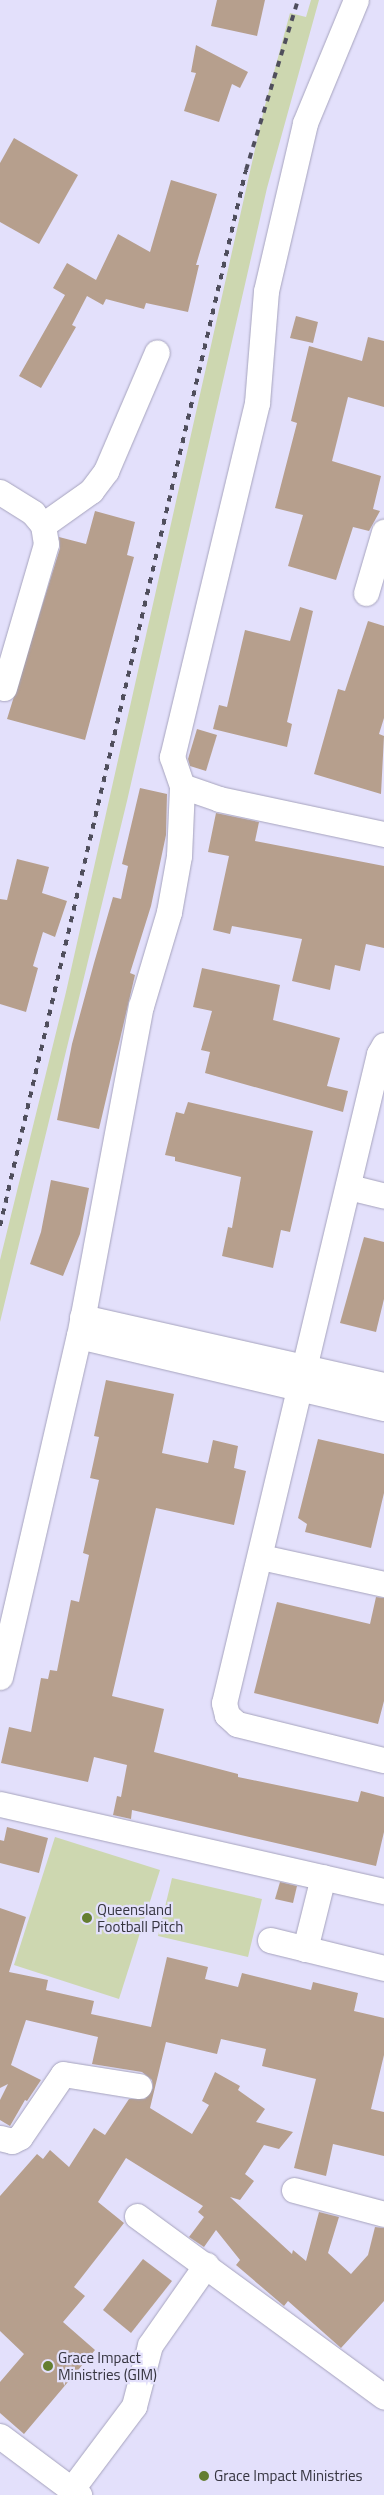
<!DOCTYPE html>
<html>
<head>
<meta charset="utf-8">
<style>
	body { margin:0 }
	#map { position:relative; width:384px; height:2495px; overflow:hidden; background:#e3e0fb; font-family:"Titillium Web",sans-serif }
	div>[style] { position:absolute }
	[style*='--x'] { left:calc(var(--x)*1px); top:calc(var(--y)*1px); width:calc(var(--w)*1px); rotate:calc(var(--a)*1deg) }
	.green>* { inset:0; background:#cdd7b0 }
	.building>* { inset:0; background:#b69f8d }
	.roads { filter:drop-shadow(0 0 1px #a6a3bd) drop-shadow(0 0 1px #a6a3bd) }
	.minor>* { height:25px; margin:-12.5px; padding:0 12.5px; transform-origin:12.5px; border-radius:12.5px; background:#fff }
	.rail>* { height:4px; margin-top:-2px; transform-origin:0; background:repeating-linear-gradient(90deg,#4f4e5c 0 6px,transparent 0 12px) }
	.dots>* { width:14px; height:14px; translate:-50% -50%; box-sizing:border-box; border:2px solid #e3e0fb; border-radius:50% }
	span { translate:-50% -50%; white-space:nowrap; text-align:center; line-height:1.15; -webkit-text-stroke:4.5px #e3e0fb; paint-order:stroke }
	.poi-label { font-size:15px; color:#363540 }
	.left { translate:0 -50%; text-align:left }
</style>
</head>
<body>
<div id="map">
	<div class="green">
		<i style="clip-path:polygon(311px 0,319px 0,267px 188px,127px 801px,0 1322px,0 1260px,66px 992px,264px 109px,290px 13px,306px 17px)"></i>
		<i style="clip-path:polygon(55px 1837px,160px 1870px,119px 1999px,14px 1965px)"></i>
		<i style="clip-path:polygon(172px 1878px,262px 1899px,248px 1957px,158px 1936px)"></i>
	</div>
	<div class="building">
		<i style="clip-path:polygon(217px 0,265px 0,257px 36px,211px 26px)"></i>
		<i style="clip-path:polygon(196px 45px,248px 72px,240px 88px,232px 84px,219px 122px,184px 111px,196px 73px,191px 72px)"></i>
		<i style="clip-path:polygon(14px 138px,78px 175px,39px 244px,0 222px,0 163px)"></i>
		<i style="clip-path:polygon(171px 180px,217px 194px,196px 265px,199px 265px,188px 312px,146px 303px,144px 309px,106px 299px,103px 305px,87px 296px,72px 325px,76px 327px,41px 388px,19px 376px,65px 295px,53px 288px,67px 263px,96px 280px,118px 234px,150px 252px)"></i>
		<i style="clip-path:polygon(296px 316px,318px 322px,313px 343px,290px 338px)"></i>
		<i style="clip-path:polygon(368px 337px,384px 341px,384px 407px,348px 397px,332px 461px,381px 476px,373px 509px,380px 511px,369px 531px,353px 527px,336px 580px,288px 566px,303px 515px,275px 508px,297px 423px,291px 421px,309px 346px,362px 361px)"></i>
		<i style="clip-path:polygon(95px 511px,135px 522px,127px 555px,134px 557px,85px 740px,7px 719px,60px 548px,59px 537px,86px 544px)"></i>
		<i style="clip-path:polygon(300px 607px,313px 611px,287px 722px,292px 724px,287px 747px,213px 729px,219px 705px,227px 707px,245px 630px,290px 641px)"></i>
		<i style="clip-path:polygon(368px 621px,384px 626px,384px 718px,379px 734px,384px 736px,381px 794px,314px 774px,338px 689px,345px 691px)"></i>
		<i style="clip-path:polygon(197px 729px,217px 735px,206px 771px,190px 766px,188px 759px)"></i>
		<i style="clip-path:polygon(140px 788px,167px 794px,166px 835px,151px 906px,130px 973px,135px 975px,99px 1129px,57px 1120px,72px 1044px,94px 963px,113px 897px,121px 899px,128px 866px,122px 864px)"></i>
		<i style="clip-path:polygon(216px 813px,259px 822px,255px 841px,384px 866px,384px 948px,366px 944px,360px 971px,335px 965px,330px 990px,292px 981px,302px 939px,232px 926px,230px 934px,213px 930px,229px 856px,208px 852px)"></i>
		<i style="clip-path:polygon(17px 859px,49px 867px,42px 893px,67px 901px,55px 937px,43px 932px,33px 966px,38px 968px,26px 1012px,0 1004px,0 899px,7px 900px)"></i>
		<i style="clip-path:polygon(202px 968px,280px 985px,273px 1020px,340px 1038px,327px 1086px,348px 1091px,343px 1112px,205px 1073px,210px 1052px,201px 1050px,212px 1011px,193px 1007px)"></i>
		<i style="clip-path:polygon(188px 1102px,313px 1131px,290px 1232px,281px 1230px,273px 1268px,222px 1256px,228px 1227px,232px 1228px,241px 1177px,175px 1161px,175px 1157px,165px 1155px,176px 1112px,184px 1114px)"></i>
		<i style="clip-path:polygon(51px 1180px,89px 1188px,80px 1234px,63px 1276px,30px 1264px,41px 1232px)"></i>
		<i style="clip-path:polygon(364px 1237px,384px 1242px,384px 1299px,376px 1332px,340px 1323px)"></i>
		<i style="clip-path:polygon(106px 1380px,174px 1394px,162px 1453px,208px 1463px,213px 1440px,238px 1446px,234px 1468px,246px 1471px,234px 1525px,156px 1508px,112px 1696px,164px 1709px,154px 1752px,238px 1774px,238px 1777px,358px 1802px,361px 1791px,384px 1797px,384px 1832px,376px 1866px,132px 1810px,131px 1819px,113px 1815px,117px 1796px,121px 1797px,127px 1765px,94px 1757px,88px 1782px,1px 1763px,9px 1727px,31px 1732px,41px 1678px,48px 1679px,50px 1670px,57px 1671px,71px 1600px,79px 1602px,89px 1555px,83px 1553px,99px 1480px,90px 1478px,99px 1437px,94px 1436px)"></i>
		<i style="clip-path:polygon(318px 1439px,384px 1454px,384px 1493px,371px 1548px,305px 1532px,307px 1524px,298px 1518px)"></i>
		<i style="clip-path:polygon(376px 1597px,384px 1598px,384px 1701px,378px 1724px,254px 1693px,277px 1602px,370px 1624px)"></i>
		<i style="clip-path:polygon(7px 1827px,48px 1838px,39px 1873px,0 1863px,0 1840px,4px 1841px)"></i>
		<i style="clip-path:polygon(280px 1882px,297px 1886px,293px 1903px,275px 1899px)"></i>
		<i style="clip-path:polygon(0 1908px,26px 1917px,9px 1972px,48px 1980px,46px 1990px,94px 2001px,91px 2014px,151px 2027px,167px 1957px,208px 1967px,205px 1979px,238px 1987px,242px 1973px,311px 1990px,313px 1982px,358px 1993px,354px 2011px,384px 2018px,384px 2055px,371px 2109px,384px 2112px,384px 2156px,333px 2144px,326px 2176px,294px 2168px,316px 2079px,262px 2066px,266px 2049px,221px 2039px,217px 2054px,166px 2042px,150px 2108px,192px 2134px,209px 2105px,202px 2101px,215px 2072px,240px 2086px,238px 2090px,265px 2109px,256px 2122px,293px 2132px,279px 2149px,264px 2145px,245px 2174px,254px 2181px,240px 2200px,230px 2197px,292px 2254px,293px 2250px,306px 2261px,319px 2212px,339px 2217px,328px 2253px,351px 2274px,368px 2255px,375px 2227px,384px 2228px,384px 2301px,341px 2348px,288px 2301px,284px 2306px,236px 2265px,240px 2260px,216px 2230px,204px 2247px,189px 2237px,204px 2217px,198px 2212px,203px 2206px,126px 2158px,98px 2202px,124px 2223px,74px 2287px,85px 2296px,63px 2322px,95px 2350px,24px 2434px,0 2413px,0 2382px,24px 2354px,0 2331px,0 2196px,37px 2154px,43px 2159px,50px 2150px,69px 2167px,94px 2128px,105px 2135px,129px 2099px,145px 2099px,153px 2088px,152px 2080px,142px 2072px,92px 2064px,98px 2037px,26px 2020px,11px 2065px,41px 2080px,27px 2101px,25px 2100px,10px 2126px,0 2120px,0 2100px,8px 2084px,0 2088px)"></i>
		<i style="clip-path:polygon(143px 2259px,172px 2281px,131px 2333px,103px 2310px)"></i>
	</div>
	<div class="roads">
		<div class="minor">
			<i style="--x:0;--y:492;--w:39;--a:32"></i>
			<i style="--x:33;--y:513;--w:16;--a:50"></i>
			<i style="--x:43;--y:525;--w:19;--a:81"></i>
			<i style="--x:46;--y:544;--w:150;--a:106.3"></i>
			<i style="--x:43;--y:525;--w:59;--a:-35.3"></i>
			<i style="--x:91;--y:491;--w:25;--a:-53"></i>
			<i style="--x:106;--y:471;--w:129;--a:-66.8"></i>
			<i style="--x:366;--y:593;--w:64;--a:-73.6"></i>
			<i style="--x:182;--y:786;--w:39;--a:19"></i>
			<i style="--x:219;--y:799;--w:169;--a:12"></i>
			<i style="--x:384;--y:1045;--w:10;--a:119"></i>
			<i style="--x:379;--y:1054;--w:667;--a:103.43"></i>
			<i style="--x:224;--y:1703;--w:12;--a:76"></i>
			<i style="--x:227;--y:1715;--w:13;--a:42"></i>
			<i style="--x:237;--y:1724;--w:151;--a:13.8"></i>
			<i style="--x:349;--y:1187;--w:36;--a:14"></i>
			<i style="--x:82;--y:1317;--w:310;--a:12.7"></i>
			<i style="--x:79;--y:1336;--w:313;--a:13.3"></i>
			<i style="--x:261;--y:1557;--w:126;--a:12.4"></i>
			<i style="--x:0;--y:1677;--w:350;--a:-77"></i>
			<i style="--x:79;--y:1336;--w:336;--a:-79.4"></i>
			<i style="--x:141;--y:1006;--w:98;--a:-73.4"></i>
			<i style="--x:169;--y:912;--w:57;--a:-79.9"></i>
			<i style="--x:179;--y:856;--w:70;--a:-87.5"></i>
			<i style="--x:182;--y:786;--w:31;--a:-109"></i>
			<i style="--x:172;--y:757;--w:364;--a:-76.5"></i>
			<i style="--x:257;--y:403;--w:112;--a:-85.4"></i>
			<i style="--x:266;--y:291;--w:172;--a:-76.9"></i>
			<i style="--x:305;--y:123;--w:133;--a:-67.5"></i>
			<i style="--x:0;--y:1804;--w:394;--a:12.8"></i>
			<i style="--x:270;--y:1940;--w:117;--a:13.8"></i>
			<i style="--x:305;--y:1949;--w:74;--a:-76"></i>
			<i style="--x:0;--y:2138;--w:12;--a:14"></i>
			<i style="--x:12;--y:2141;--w:9;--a:-27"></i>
			<i style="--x:20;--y:2137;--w:76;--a:-55.7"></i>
			<i style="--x:63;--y:2074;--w:77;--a:9"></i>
			<i style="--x:294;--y:2190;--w:93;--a:14.9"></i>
			<i style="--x:137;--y:2216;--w:306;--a:36.2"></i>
			<i style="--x:0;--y:2436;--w:99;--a:36.8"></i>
			<i style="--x:71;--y:2490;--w:105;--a:-53.1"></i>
			<i style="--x:134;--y:2406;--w:63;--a:-75.3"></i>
			<i style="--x:150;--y:2345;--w:98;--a:-55"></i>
		</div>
	</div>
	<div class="rail">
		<i style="--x:0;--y:1226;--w:1084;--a:-76.89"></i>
		<i style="--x:246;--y:170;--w:178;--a:-73"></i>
	</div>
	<div class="dots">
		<i style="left:87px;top:1918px;background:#647e31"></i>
		<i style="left:48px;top:2366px;background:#647e31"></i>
		<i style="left:204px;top:2476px;background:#647e31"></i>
	</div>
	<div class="poi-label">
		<span class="left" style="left:97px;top:1918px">Queensland<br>Football Pitch</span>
		<span class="left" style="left:58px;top:2366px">Grace Impact<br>Ministries (GIM)</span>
		<span class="left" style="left:214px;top:2476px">Grace Impact Ministries</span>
	</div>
</div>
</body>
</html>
